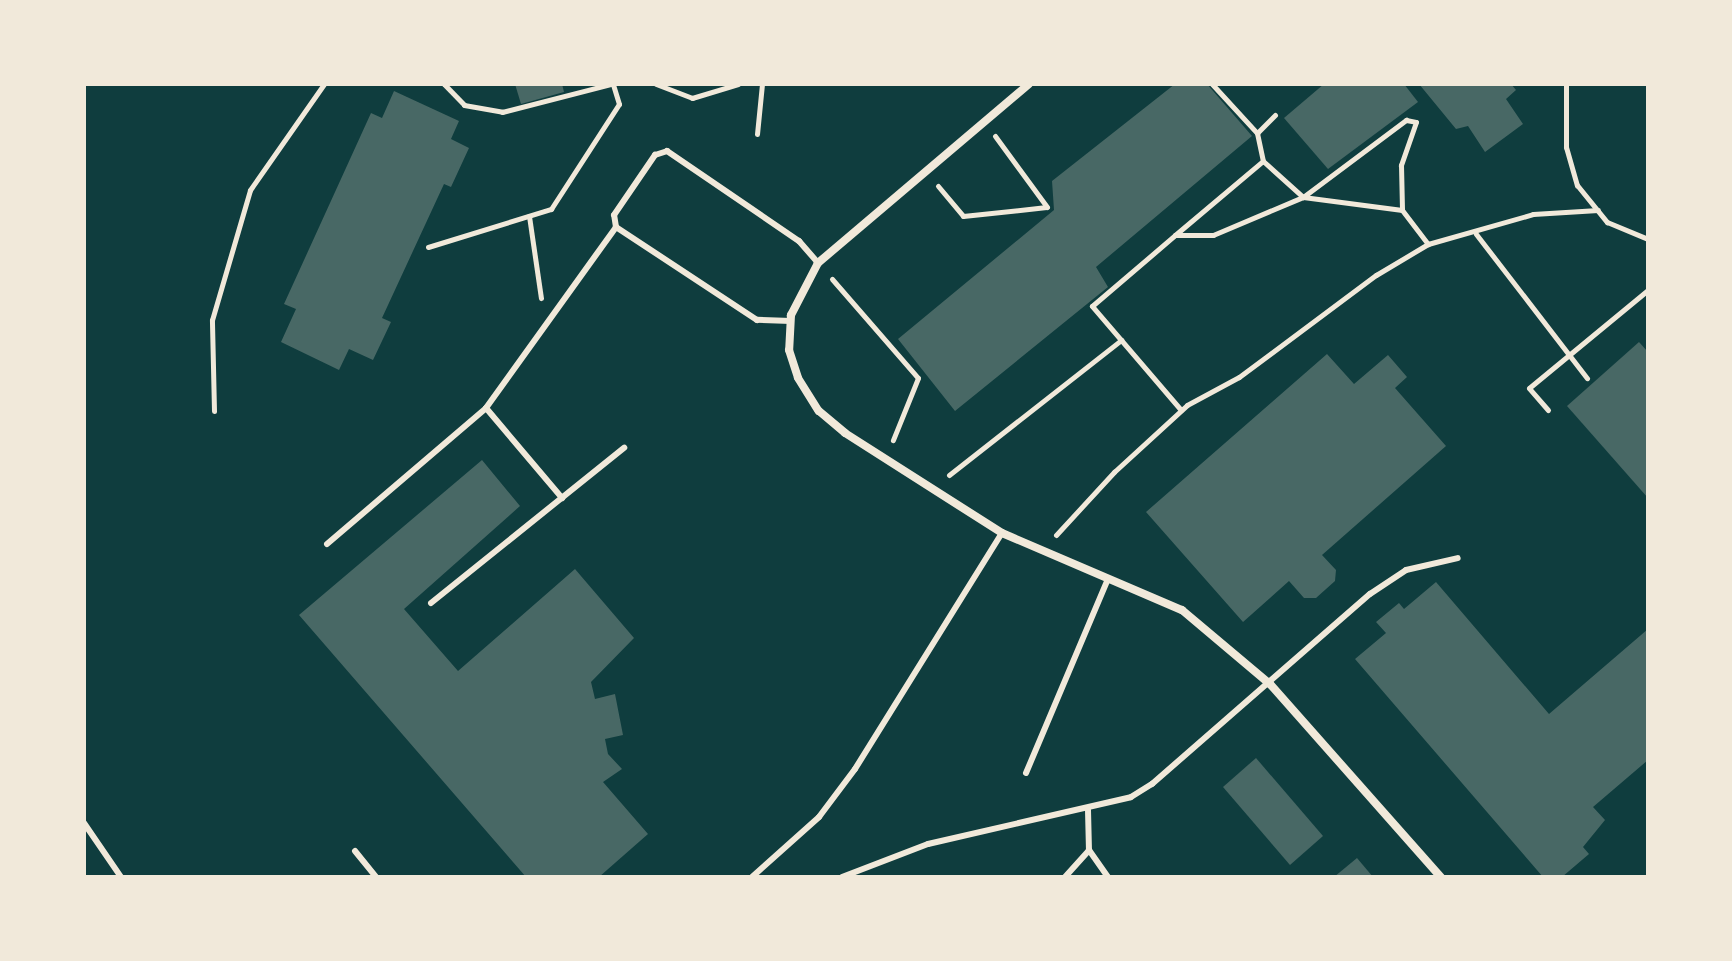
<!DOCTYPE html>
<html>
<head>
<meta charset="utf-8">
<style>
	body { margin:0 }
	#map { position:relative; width:1732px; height:961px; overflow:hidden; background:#0f3d3e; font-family:Lato,sans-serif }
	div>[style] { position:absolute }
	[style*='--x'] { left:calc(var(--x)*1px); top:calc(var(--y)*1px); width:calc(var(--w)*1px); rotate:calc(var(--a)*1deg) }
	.building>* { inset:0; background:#486865 }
	.path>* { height:5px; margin:-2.5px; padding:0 2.5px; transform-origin:2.5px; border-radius:2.5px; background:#f1e9da }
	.service>* { height:6px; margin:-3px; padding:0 3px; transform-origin:3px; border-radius:3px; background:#f1e9da }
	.minor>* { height:8px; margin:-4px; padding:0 4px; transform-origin:4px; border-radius:4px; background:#f1e9da }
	span { translate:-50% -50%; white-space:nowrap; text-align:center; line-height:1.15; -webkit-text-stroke:7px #f1e9da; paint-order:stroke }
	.frame { position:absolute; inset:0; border:86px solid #f1e9da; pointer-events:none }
</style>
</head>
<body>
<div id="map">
	<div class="building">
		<i style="clip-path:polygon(515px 84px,562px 84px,564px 92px,521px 104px)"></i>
		<i style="clip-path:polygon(1175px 84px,1207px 84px,1252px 136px,1096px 267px,1108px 287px,955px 411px,898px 339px,1054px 210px,1052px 181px)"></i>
		<i style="clip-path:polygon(1324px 84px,1404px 84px,1418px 102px,1328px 169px,1284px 118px)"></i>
		<i style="clip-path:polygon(1419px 84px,1511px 84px,1516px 90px,1506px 99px,1523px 124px,1485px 152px,1468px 126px,1456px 129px)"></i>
		<i style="clip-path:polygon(394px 91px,459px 121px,451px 139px,469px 148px,451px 187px,444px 184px,382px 318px,391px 322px,373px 360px,349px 349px,339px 370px,281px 342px,296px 309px,284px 304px,371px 113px,382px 118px)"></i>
		<i style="clip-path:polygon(1639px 342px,1648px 352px,1648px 498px,1567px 406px)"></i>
		<i style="clip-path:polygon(1327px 354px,1354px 384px,1388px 355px,1407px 377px,1395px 388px,1446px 446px,1322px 555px,1336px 570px,1335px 581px,1316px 598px,1304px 598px,1289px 581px,1243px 622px,1146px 512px)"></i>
		<i style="clip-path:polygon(482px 460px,520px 506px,404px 609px,458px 671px,575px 569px,634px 638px,591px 682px,595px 699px,615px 694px,623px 735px,605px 739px,608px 754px,622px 769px,603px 782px,648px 834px,599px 877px,526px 877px,299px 615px)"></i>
		<i style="clip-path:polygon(1436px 582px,1549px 714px,1648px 629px,1648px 760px,1593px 807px,1605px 820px,1583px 847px,1589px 854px,1562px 877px,1543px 877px,1355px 659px,1386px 633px,1376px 622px,1399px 603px,1404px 609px)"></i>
		<i style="clip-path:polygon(1256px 758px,1323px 836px,1290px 865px,1223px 787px)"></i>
		<i style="clip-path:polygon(1357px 858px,1373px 877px,1334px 877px)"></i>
	</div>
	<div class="path">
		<i style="--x:444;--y:84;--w:29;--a:46"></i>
		<i style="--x:464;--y:105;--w:39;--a:10"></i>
		<i style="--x:502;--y:112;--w:113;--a:-14.4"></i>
		<i style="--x:656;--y:84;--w:39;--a:21"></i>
		<i style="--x:692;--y:98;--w:48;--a:-16.9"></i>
		<i style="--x:1212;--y:84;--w:67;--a:47.4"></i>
		<i style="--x:1566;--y:84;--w:63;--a:90"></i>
		<i style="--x:1566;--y:147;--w:40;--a:74"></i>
		<i style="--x:1577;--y:185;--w:48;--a:51"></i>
		<i style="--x:1607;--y:222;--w:44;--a:22.5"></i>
		<i style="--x:1275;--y:115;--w:25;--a:135"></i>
		<i style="--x:1257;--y:133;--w:29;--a:78"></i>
		<i style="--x:1263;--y:161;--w:54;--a:42"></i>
		<i style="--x:1303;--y:197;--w:129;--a:-36.8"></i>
		<i style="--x:1406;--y:120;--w:10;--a:11"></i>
		<i style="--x:1416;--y:122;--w:46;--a:109.2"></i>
		<i style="--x:1401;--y:165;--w:45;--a:88.7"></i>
		<i style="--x:757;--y:134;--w:50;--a:-84.3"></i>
		<i style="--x:938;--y:186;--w:39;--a:50"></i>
		<i style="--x:963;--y:216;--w:84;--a:-6.1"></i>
		<i style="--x:1047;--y:207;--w:88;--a:-126.2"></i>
		<i style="--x:529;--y:216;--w:83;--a:81.7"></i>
		<i style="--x:1476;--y:234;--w:182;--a:52.4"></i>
		<i style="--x:1175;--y:235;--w:115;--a:-40.1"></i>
		<i style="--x:428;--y:247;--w:129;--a:-17.2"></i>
		<i style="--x:551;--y:209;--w:125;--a:-57.1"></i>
		<i style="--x:619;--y:104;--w:21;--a:-107"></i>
		<i style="--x:832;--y:279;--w:131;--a:49"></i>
		<i style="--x:918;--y:378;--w:67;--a:112"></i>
		<i style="--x:1181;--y:410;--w:137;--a:-130.6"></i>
		<i style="--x:1092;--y:306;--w:109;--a:-40.5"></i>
		<i style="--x:1175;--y:235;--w:38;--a:0"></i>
		<i style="--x:1213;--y:235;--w:98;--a:-22.9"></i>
		<i style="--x:1303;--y:197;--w:100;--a:7.5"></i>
		<i style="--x:1402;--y:210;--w:43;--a:52.6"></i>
		<i style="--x:1428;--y:244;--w:109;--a:-15.9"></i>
		<i style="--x:1533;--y:214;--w:65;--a:-3.5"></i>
		<i style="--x:1548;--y:410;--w:29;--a:-131"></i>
		<i style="--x:1529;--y:388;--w:154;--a:-39.5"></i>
		<i style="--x:214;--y:411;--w:91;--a:-91.3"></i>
		<i style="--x:212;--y:320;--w:135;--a:-73.7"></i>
		<i style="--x:250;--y:190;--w:129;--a:-55.1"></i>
		<i style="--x:949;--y:475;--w:219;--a:-38.1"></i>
		<i style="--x:1056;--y:535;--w:86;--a:-47.4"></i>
		<i style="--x:1114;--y:472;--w:99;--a:-42.5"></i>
		<i style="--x:1187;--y:405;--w:59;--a:-28.3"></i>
		<i style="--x:1239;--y:377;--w:171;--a:-36.7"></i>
		<i style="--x:1376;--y:275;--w:61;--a:-30.8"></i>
	</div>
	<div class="service">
		<i style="--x:791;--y:321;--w:34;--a:-178"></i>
		<i style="--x:757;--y:320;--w:169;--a:-146.6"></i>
		<i style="--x:616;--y:227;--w:12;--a:-99"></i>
		<i style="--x:614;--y:215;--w:73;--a:-55.7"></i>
		<i style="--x:655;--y:155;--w:13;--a:-18"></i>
		<i style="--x:667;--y:151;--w:160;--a:34.3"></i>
		<i style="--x:799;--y:241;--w:29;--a:49"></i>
		<i style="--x:486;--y:408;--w:118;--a:49.8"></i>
		<i style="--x:327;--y:544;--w:209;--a:-40.5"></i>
		<i style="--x:486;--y:408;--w:223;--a:-54.3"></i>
		<i style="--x:431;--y:603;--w:248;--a:-38.8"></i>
		<i style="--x:1026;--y:773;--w:211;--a:-67.1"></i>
		<i style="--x:1088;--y:810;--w:40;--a:88.6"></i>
		<i style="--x:1089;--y:850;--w:33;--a:55"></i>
		<i style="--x:84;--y:823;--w:65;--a:55.6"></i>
		<i style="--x:355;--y:851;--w:33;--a:51"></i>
		<i style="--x:752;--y:877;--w:90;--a:-41.8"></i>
		<i style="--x:819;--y:817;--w:60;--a:-53.1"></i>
		<i style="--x:855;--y:769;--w:278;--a:-58.1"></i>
		<i style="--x:842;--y:877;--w:92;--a:-21"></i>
		<i style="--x:928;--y:844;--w:208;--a:-13"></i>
		<i style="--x:1131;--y:797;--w:25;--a:-32"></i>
		<i style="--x:1152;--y:784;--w:289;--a:-41.1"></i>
		<i style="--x:1370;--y:594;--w:43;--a:-33.7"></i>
		<i style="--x:1406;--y:570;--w:53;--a:-13"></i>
		<i style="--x:1065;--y:877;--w:36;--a:-48"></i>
	</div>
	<div class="minor">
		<i style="--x:1029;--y:84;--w:277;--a:139.7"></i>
		<i style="--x:818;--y:263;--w:59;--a:117.4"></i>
		<i style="--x:791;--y:315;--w:35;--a:93"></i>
		<i style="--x:789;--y:350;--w:29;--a:72"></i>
		<i style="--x:798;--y:378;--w:39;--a:58"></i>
		<i style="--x:819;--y:411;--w:34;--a:40"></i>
		<i style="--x:845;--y:433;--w:186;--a:32.5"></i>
		<i style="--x:1002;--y:533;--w:196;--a:23.2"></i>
		<i style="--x:1182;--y:610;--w:115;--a:40.1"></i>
		<i style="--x:1270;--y:684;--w:258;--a:48.5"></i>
	</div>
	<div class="frame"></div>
</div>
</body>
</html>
